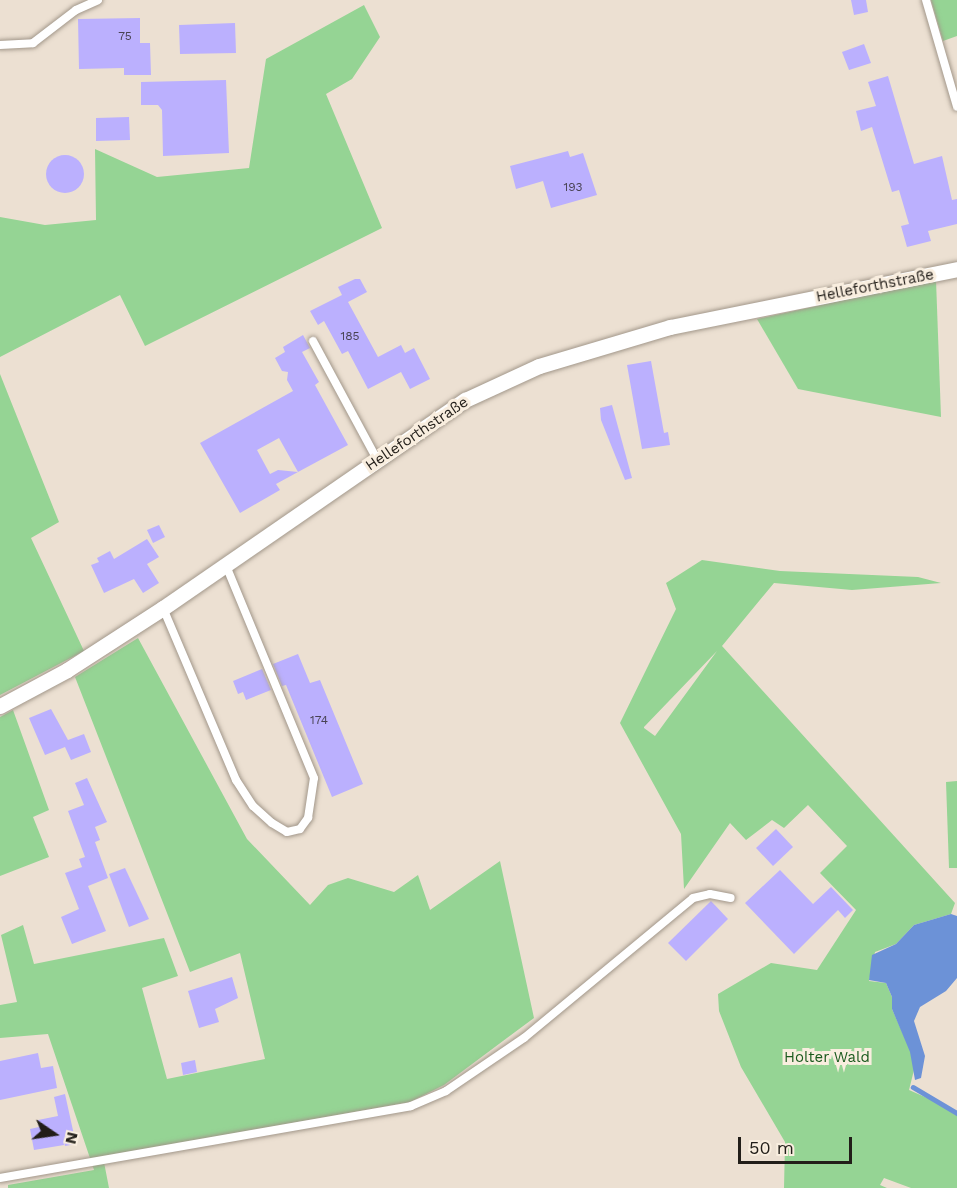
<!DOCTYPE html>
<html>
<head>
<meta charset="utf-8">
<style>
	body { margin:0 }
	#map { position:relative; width:957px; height:1188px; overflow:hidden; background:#ece0d2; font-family:"Work Sans",sans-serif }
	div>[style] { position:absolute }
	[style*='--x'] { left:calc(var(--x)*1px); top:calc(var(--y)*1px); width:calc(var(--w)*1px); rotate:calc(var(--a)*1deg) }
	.green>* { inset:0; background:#95d494 }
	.water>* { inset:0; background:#6c92d7 }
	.stream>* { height:4.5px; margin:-2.25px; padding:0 2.25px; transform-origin:2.25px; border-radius:2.25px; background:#6c92d7 }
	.building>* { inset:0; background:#bbb0fe }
	.round { border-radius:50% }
	.roads { filter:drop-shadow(0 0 2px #a2978a) drop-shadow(0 0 2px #a2978a) }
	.lane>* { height:8px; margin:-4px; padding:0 4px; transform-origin:4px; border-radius:4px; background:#fff }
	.street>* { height:15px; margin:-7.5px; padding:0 7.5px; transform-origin:7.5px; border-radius:7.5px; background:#fff }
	span { translate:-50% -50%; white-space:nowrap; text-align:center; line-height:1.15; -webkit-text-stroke:6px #f9eedf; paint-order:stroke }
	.number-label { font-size:12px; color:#484252 }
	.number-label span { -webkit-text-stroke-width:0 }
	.street-label { font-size:15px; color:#221e19 }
	.park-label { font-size:15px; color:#19591c }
	.north { position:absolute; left:24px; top:1104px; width:60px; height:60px; -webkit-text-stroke:4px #f9eedf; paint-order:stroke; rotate:103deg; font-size:16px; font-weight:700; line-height:24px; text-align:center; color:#221e19 }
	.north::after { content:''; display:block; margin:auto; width:21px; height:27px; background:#221e19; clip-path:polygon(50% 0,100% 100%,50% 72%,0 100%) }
	.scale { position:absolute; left:738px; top:1137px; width:114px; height:27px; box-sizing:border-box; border:3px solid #221e19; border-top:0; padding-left:8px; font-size:18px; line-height:21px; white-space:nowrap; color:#221e19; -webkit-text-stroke:4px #f9eedf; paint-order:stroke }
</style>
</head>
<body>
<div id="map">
	<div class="green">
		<i style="clip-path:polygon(931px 0,957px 0,957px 36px,943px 41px)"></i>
		<i style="clip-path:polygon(364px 5px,380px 37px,352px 79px,326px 94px,382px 228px,145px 346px,120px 295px,0 357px,0 217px,45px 225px,96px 220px,95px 149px,157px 177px,249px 168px,266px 59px)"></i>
		<i style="clip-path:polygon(936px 280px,941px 417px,798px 389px,757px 319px)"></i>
		<i style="clip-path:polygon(0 374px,59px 522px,31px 538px,84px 651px,0 695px)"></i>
		<i style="clip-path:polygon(evenodd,702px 560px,780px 571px,918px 577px,941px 583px,852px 590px,774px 583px,722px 646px,955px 903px,951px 914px,914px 925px,896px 944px,875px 952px,869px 981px,886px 983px,892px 997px,892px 1009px,911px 1052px,914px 1070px,909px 1090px,957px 1111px,957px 1188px,911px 1188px,884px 1178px,880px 1185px,887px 1188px,784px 1188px,785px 1142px,741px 1067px,719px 1011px,718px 994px,771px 963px,817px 970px,856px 910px,820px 873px,847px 846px,808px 805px,784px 828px,772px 820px,746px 840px,730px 823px,684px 889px,681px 834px,620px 723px,676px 609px,666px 583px,702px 560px,717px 651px,655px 736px,644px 728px,644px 727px,717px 651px)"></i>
		<i style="clip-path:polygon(138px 638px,247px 839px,310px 905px,328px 885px,348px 878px,394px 892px,418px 875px,430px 910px,500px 861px,534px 1018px,444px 1085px,410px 1102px,103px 1157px,109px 1188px,8px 1188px,8px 1185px,94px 1170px,48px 1034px,0 1038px,0 1005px,17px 1002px,1px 935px,23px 925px,34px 964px,164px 938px,178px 976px,142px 988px,167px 1079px,265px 1059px,240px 953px,190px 972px,75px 677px)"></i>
		<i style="clip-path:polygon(13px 710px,49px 810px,33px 817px,49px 857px,0 876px,0 717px)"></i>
		<i style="clip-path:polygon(957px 781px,957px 868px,949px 868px,946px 782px)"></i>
	</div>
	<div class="water">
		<i style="clip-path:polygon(951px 914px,957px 916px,957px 978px,946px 991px,920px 1007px,914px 1021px,925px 1056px,921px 1078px,915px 1080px,910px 1052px,892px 1009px,892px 997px,886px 983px,869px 980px,872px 955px,896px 944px,914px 925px)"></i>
	</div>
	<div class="stream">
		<i style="--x:913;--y:1087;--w:51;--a:30.6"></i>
	</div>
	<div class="building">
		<i style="clip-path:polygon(851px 0,866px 0,868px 12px,854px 15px)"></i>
		<i style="clip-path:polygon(140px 18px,140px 43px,150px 43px,151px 75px,124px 75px,124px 68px,79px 69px,78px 19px)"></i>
		<i style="clip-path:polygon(235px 23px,236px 53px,180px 54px,179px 25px)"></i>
		<i style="clip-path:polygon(864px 44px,871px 63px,849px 70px,842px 52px)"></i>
		<i style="clip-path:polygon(888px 76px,914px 164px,942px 156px,952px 200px,957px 199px,957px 224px,928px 231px,931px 241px,907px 247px,901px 226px,909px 224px,899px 190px,892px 192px,872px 127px,861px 131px,856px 111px,876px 106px,868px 82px)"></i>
		<i style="clip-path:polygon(226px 80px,229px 153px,163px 156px,162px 110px,158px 105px,141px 105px,141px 82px)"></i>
		<i style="clip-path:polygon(129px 117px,130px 140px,96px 141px,96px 118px)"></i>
		<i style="clip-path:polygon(568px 151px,570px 157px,583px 153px,597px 195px,551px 208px,543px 181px,516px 189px,510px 166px)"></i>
		<i class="round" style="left:46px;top:155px;width:38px;height:38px"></i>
		<i style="clip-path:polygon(355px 279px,360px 279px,367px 292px,348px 302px,378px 357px,401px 345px,405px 353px,414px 348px,430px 379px,410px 389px,401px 372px,368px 389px,348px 351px,342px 354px,324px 321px,318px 325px,310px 311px,342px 295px,338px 287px)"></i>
		<i style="clip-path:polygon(303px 335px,310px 348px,302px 352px,319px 382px,315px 385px,348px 445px,298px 472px,279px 438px,257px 450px,270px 474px,278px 470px,298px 472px,276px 484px,280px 490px,240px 513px,200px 443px,293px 391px,287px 380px,288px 372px,282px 371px,275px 358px,285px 352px,283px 347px)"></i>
		<i style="clip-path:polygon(651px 361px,664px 433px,668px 432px,670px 445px,642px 449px,627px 365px)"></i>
		<i style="clip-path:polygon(612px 405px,632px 478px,625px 480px,601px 420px,600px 408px)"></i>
		<i style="clip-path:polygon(159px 525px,165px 537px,153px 543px,147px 530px)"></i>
		<i style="clip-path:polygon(147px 539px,159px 557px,147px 564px,159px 583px,143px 593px,134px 579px,104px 593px,91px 565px,99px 562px,97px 558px,110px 551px,114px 559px)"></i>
		<i style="clip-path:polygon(298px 654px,310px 683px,320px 680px,363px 784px,332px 797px,286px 685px,282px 686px,273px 664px)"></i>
		<i style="clip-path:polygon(262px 669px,271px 690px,246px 700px,243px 692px,238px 694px,233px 681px)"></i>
		<i style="clip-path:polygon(51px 709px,68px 740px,84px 734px,91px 752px,71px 760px,65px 747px,45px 755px,29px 718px)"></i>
		<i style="clip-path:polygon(87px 778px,107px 822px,95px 827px,100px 840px,95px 842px,108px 878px,88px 886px,106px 931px,72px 944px,61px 917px,79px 909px,65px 873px,82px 867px,79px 859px,85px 857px,68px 811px,84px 805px,75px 783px)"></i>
		<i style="clip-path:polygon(776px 829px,793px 847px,773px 866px,756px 848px)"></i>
		<i style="clip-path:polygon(125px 868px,149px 919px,129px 927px,109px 874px)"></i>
		<i style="clip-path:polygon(780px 870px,813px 904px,831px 887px,853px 910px,845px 918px,838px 910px,794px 954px,745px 903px)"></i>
		<i style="clip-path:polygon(711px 901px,728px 919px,686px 961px,668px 943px)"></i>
		<i style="clip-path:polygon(232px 977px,238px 998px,215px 1009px,219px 1022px,199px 1028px,188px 991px)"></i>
		<i style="clip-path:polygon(38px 1053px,41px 1068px,53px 1066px,57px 1088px,0 1100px,0 1061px)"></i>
		<i style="clip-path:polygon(195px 1060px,197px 1072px,183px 1075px,181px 1063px)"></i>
		<i style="clip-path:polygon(65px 1094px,76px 1144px,65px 1146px,63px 1137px,64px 1145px,34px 1150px,30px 1129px,39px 1127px,38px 1120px,58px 1116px,54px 1097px)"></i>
	</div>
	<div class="roads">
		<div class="lane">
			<i style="--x:926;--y:0;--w:111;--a:73.8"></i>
			<i style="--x:0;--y:45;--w:33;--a:-3"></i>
			<i style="--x:33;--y:43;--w:54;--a:-37.5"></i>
			<i style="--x:76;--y:10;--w:24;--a:-24"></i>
			<i style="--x:313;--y:341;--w:136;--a:61.6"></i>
			<i style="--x:163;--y:608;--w:187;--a:67"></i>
			<i style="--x:236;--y:780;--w:31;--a:57"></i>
			<i style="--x:253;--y:806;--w:25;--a:42"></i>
			<i style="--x:272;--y:823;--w:17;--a:31"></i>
			<i style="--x:287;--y:832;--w:13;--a:-13"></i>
			<i style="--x:300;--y:829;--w:14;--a:-54"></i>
			<i style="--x:308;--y:818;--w:40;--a:-81.5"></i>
			<i style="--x:314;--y:778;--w:230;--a:-112.5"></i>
			<i style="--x:0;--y:1178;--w:417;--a:-9.9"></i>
			<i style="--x:411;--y:1106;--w:38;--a:-23"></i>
			<i style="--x:446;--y:1091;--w:94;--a:-34.2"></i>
			<i style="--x:524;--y:1038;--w:219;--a:-39.6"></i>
			<i style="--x:693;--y:898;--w:17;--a:-13"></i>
			<i style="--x:710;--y:894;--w:21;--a:11"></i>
		</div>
		<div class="street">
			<i style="--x:0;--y:706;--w:76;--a:-28.2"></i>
			<i style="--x:67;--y:670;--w:114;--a:-32.9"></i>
			<i style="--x:163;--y:608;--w:367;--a:-34.6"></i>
			<i style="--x:465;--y:400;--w:81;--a:-24.7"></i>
			<i style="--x:539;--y:366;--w:137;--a:-16.6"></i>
			<i style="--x:670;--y:327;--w:293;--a:-11.4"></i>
		</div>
	</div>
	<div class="number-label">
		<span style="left:125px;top:37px">75</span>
		<span style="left:573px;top:188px">193</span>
		<span style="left:350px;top:337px">185</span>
		<span style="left:319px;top:721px">174</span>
	</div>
	<div class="street-label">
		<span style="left:875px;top:286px;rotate:-11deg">Helleforthstraße</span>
		<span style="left:417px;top:434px;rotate:-34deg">Helleforthstraße</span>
	</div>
	<div class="park-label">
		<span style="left:827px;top:1058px">Holter Wald</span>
	</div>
	<div class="north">N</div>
	<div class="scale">50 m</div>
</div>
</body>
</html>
